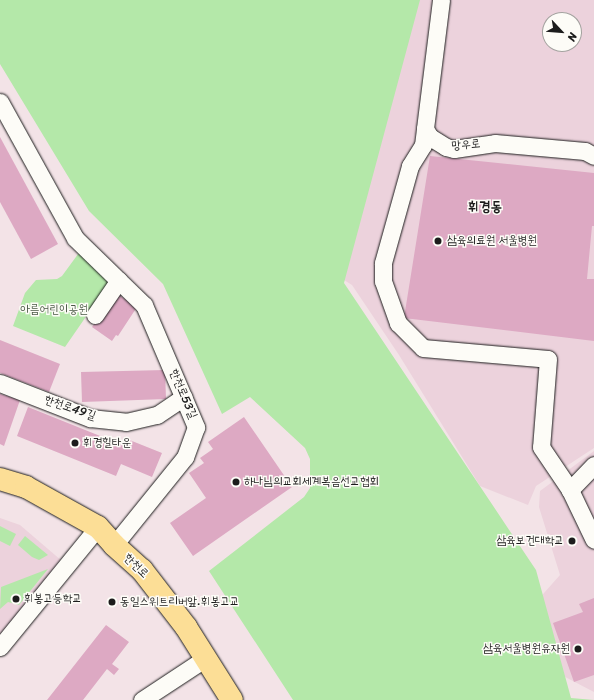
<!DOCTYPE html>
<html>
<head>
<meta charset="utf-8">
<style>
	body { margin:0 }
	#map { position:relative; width:594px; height:700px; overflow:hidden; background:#f3e3e7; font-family:Sriracha,"Poor Story",sans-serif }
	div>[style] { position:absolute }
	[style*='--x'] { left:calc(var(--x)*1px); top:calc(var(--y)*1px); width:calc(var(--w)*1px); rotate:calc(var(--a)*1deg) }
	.built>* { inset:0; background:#ecd2dc }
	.green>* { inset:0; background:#b4e8a9 }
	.building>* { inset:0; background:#dda9c3 }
	.roads { filter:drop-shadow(0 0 1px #1c1c1c) drop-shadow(0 0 1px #1c1c1c) }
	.minor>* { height:17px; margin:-8.5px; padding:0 8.5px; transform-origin:8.5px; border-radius:8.5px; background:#fdfcf7 }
	.major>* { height:22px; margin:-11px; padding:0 11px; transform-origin:11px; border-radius:11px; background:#fcde96 }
	.dots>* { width:11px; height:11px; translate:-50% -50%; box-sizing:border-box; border:2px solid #fdfcf7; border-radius:50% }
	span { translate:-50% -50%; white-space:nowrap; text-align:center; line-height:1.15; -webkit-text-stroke:3px #fdfcf7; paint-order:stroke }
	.street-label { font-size:12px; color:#1c1c1c }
	.poi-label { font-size:12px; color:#1c1c1c }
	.left { translate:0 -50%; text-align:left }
	.right { translate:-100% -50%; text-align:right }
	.park-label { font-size:12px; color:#4a5946 }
	.quarter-label { font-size:14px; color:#1c1c1c; font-weight:700 }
	.north { position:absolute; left:542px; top:12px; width:40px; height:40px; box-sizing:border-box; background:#fdfcf7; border:1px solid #a3a29f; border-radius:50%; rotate:116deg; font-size:11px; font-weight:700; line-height:16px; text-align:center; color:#1c1c1c }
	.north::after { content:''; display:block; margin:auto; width:14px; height:18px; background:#1c1c1c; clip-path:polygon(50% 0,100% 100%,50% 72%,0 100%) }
</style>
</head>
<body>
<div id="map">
	<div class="built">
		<i style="clip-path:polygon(evenodd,228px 0,594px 0,594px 448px,536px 486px,528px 505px,480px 486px,399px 355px,352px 285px,212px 197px,228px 0,550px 20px,574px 20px,574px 44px,550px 44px,550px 20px)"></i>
		<i style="clip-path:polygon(594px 451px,594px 692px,548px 668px,528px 611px,560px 575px,539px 507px,540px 491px)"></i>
		<i style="clip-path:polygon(0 518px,20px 525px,62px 561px,0 637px)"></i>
	</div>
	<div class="green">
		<i style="clip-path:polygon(0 0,420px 0,344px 283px,536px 570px,571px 698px,594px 700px,293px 700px,209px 571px,304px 497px,310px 488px,310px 459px,305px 448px,250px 397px,222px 414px,163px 284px,89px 211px,0 64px)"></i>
		<i style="clip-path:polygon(81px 250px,112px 279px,65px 347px,13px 326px,25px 293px,36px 280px,57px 279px,62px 276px)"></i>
		<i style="clip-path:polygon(0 526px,16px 534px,10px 546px,0 541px)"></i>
		<i style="clip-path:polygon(25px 536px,48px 555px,39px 560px,32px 557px,18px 545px)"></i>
		<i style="clip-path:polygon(48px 569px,19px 605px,8px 602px,0 609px,1px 587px)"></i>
	</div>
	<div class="building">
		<i style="clip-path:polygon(0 137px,58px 244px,31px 259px,0 202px)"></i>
		<i style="clip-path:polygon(430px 156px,594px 173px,594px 226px,592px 226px,587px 279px,594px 279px,594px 341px,404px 318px)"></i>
		<i style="clip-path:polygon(116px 293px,137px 307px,118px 336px,116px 335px,112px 341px,92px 327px)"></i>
		<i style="clip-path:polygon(0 340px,60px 364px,49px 392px,0 373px)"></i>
		<i style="clip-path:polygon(165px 370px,166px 399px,82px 402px,81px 372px)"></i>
		<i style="clip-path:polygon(0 394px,20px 400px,4px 446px,0 444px)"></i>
		<i style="clip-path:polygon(28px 407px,125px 446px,127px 439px,162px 453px,152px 477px,121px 464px,116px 476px,17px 436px)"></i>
		<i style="clip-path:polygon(244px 417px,292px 487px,193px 556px,170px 523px,206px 498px,189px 473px,204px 463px,200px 458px,213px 449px,208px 442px)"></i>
		<i style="clip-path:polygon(594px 598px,594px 675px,574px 682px,553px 623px,583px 612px,579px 604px)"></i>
		<i style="clip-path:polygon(106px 625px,129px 642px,112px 664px,119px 669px,114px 675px,107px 669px,83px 700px,47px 700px)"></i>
	</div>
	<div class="roads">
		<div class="minor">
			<i style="--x:441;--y:0;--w:130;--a:97.1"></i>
			<i style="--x:425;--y:129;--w:9;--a:58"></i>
			<i style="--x:430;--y:137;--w:19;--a:32"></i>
			<i style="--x:446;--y:147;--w:8;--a:14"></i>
			<i style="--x:454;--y:149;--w:41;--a:-8.3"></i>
			<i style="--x:495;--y:143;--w:90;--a:5.1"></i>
			<i style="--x:585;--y:151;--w:10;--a:29"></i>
			<i style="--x:0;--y:102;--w:155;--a:61.1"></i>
			<i style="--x:75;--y:238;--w:96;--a:44.2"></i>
			<i style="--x:144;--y:305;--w:133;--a:66.9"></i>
			<i style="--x:196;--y:427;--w:32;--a:110"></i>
			<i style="--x:185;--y:457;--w:113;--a:128.9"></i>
			<i style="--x:425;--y:129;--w:16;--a:97"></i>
			<i style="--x:423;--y:145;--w:25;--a:122"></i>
			<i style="--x:410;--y:166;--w:101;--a:105.6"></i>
			<i style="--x:383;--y:263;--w:18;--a:90"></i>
			<i style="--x:383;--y:281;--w:45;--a:70.3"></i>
			<i style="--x:398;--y:323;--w:35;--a:45"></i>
			<i style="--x:423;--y:348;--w:125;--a:5"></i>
			<i style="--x:548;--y:359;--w:88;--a:94.5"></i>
			<i style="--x:541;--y:447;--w:52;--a:56"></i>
			<i style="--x:95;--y:315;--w:42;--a:-55.6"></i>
			<i style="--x:0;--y:383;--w:97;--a:21.3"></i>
			<i style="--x:90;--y:418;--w:36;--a:6"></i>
			<i style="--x:126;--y:422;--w:32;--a:-13"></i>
			<i style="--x:157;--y:415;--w:32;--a:-34"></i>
			<i style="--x:594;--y:465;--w:35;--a:134"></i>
			<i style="--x:570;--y:490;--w:55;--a:64.4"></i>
			<i style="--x:0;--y:647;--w:155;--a:-50.8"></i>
			<i style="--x:142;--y:700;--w:77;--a:-33.3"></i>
		</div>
		<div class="major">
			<i style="--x:0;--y:479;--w:27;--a:17"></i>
			<i style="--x:26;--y:487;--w:82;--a:29.1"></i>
			<i style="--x:98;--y:527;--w:24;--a:48"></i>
			<i style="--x:114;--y:545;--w:38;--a:42"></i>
			<i style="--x:142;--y:570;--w:72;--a:52.3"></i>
			<i style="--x:186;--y:627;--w:86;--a:57.8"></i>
		</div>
	</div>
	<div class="dots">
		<i style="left:438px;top:241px;background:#1c1c1c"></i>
		<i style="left:75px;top:443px;background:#1c1c1c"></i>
		<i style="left:236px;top:482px;background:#1c1c1c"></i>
		<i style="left:572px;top:541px;background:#1c1c1c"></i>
		<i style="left:16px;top:599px;background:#1c1c1c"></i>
		<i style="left:112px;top:602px;background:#1c1c1c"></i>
		<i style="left:578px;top:649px;background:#1c1c1c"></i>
	</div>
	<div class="street-label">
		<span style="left:466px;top:145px;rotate:-5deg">망우로</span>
		<span style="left:183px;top:394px;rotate:67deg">한천로53길</span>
		<span style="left:70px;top:408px;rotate:19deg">한천로49길</span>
		<span style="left:136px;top:566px;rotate:45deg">한천로</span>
	</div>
	<div class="poi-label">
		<span class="left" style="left:447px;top:241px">삼육의료원 서울병원</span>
		<span class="left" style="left:83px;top:443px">휘경힐타운</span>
		<span class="left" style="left:244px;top:482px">하나님의교회세계복음선교협회</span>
		<span class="right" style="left:564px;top:541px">삼육보건대학교</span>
		<span class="left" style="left:24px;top:599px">휘봉고등학교</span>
		<span class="left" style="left:120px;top:602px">동일스위트리버앞.휘봉고교</span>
		<span class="right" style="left:570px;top:649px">삼육서울병원유자원</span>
	</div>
	<div class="park-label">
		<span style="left:54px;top:310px">아름어린이공원</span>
	</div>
	<div class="quarter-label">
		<span style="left:485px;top:207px">휘경동</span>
	</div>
	<div class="north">N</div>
</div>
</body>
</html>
